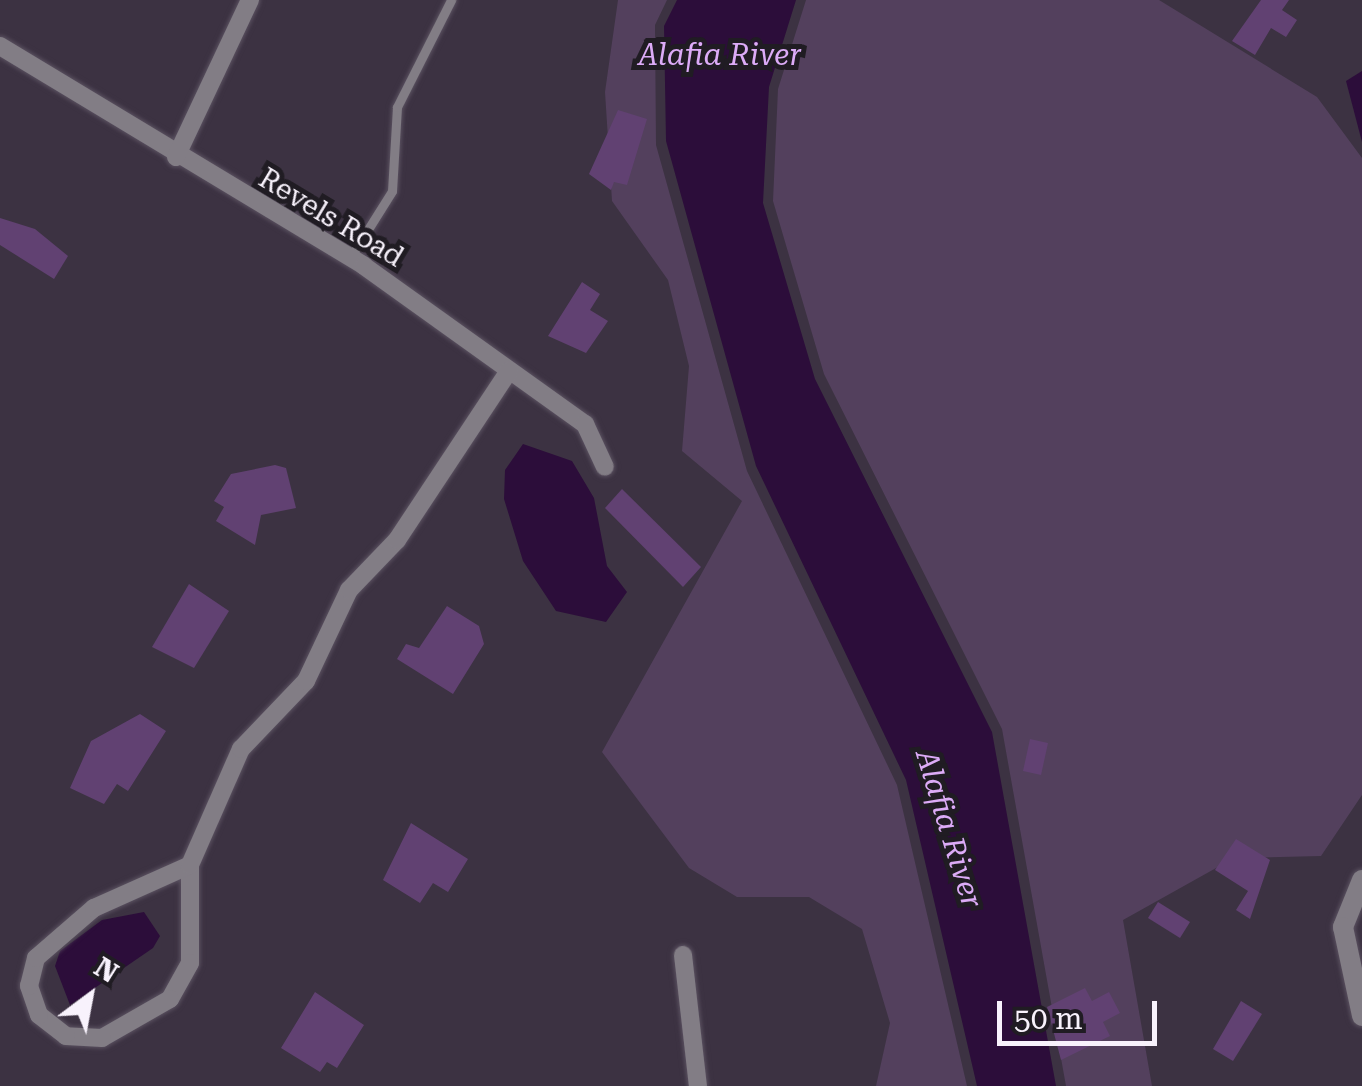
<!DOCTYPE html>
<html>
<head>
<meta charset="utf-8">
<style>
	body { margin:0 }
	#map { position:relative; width:1362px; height:1086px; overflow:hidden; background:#3c3242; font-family:"Roboto Serif",serif }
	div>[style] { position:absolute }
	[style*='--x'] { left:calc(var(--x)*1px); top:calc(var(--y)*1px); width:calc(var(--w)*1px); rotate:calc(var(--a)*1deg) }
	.green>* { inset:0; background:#53405d }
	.water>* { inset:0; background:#2c0d3a }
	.building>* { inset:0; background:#614172 }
	.roads { filter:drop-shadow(0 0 2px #5a5160) drop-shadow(0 0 2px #5a5160) }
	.service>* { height:9px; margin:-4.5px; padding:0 4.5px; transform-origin:4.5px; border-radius:4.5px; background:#827d85 }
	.minor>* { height:18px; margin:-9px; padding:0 9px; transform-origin:9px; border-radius:9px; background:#827d85 }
	.tertiary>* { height:20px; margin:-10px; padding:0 10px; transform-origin:10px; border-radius:10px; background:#827d85 }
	span { translate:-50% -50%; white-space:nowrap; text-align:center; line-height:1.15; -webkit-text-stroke:10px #201c23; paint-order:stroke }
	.street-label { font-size:28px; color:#f8f2fc }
	.water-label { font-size:30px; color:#dcabf7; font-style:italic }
	.north { position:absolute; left:40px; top:946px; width:100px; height:100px; -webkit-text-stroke:8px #201c23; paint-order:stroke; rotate:32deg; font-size:28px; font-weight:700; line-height:40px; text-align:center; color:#f8f2fc }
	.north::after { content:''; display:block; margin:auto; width:35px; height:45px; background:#f8f2fc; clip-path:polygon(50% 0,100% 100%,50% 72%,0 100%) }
	.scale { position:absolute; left:997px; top:1001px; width:160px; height:45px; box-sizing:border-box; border:5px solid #f8f2fc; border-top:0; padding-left:12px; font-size:30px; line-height:35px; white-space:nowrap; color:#f8f2fc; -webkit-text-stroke:8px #201c23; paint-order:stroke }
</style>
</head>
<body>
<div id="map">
	<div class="green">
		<i style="clip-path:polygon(618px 0,667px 0,655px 25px,656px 145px,747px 471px,897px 785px,967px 1086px,876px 1086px,890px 1023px,862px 929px,809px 897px,737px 897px,689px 868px,602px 752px,742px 501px,682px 451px,689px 366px,668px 280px,612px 201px,605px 92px)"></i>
		<i style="clip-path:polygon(806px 0,1159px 0,1317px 97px,1362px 158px,1362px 795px,1321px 856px,1234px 858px,1123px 920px,1152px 1086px,1066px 1086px,1002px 729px,824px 374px,773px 201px,778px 89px)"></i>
	</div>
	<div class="water">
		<i style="clip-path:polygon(677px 0,796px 0,769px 87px,763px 203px,815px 379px,992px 732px,1056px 1086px,977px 1086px,906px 780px,756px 466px,666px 141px,664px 26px)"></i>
		<i style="clip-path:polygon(1362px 71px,1362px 142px,1346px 81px)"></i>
		<i style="clip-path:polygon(523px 444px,572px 461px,594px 498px,607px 566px,627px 592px,606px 622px,556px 611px,523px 561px,504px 499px,505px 470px)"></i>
		<i style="clip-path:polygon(144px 912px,160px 936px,153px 948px,70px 1005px,55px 966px,60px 951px,102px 920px)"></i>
	</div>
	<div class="building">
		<i style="clip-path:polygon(1261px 0,1289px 0,1282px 10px,1297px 20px,1286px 37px,1271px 28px,1255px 55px,1232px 41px)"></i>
		<i style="clip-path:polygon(618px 110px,647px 119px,627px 185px,614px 182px,611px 190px,589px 174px)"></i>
		<i style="clip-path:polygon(0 218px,35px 229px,68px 256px,54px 279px,0 245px)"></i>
		<i style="clip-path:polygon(582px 282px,600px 294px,590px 310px,608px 321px,586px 353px,548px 336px)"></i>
		<i style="clip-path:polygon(275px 465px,286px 468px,296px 508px,261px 515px,255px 545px,216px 521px,224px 507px,214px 501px,231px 474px)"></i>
		<i style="clip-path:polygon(622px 489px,701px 567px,683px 587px,605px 508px)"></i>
		<i style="clip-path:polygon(189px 584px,229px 611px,194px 668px,152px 647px)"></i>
		<i style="clip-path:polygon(447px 606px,479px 626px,484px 644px,453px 694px,397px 659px,406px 644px,419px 648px)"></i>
		<i style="clip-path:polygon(140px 714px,166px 731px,128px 791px,117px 784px,104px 804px,70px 788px,91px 741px)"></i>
		<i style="clip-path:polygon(1030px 739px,1048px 743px,1041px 775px,1023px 771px)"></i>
		<i style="clip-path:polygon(411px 823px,468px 859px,448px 892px,433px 883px,420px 903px,383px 880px)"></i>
		<i style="clip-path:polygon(1236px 839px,1270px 860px,1250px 919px,1236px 910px,1248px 891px,1215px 870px)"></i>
		<i style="clip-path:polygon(1158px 902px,1190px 922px,1180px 938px,1148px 918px)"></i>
		<i style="clip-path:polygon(1085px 988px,1092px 1001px,1109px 992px,1120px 1013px,1103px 1022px,1110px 1036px,1061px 1060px,1047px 1007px)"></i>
		<i style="clip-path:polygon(315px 992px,364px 1025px,337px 1068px,327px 1062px,320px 1072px,281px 1048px)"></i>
		<i style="clip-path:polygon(1241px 1001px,1262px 1014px,1233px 1061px,1213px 1049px)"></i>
	</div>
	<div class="roads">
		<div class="service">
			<i style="--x:350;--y:258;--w:79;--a:-57.9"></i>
			<i style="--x:392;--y:191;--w:84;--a:-86.6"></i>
			<i style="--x:397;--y:107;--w:120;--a:-63.2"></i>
		</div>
		<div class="minor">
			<i style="--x:0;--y:46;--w:425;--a:31.1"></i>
			<i style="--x:364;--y:266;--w:272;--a:35.6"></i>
			<i style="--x:585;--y:424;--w:47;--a:65.1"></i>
			<i style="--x:176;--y:157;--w:174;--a:-64.8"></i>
			<i style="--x:190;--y:865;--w:98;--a:90"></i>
			<i style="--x:190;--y:963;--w:41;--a:119.1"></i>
			<i style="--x:170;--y:999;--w:78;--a:150.2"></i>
			<i style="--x:102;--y:1038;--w:36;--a:-177"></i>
			<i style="--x:66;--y:1036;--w:34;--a:-142"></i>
			<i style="--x:39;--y:1015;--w:31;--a:-109"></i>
			<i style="--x:29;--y:986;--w:29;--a:-76"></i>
			<i style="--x:36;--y:958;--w:77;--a:-40.8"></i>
			<i style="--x:94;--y:908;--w:105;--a:-24.1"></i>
			<i style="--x:190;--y:865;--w:127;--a:-66.3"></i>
			<i style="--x:241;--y:749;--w:94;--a:-46.3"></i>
			<i style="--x:306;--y:681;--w:101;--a:-64.7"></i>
			<i style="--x:349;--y:590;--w:69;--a:-46.2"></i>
			<i style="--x:397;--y:540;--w:203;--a:-56.5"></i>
			<i style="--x:683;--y:955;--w:132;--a:83.5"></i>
		</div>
		<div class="tertiary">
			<i style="--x:1362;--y:880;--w:51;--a:112"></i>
			<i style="--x:1343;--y:927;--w:91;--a:77.9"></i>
		</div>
	</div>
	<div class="street-label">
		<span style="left:331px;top:218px;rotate:31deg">Revels Road</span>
	</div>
	<div class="water-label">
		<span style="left:720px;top:55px">Alafia River</span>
		<span style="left:949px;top:829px;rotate:73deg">Alafia River</span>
	</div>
	<div class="north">N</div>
	<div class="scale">50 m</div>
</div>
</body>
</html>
